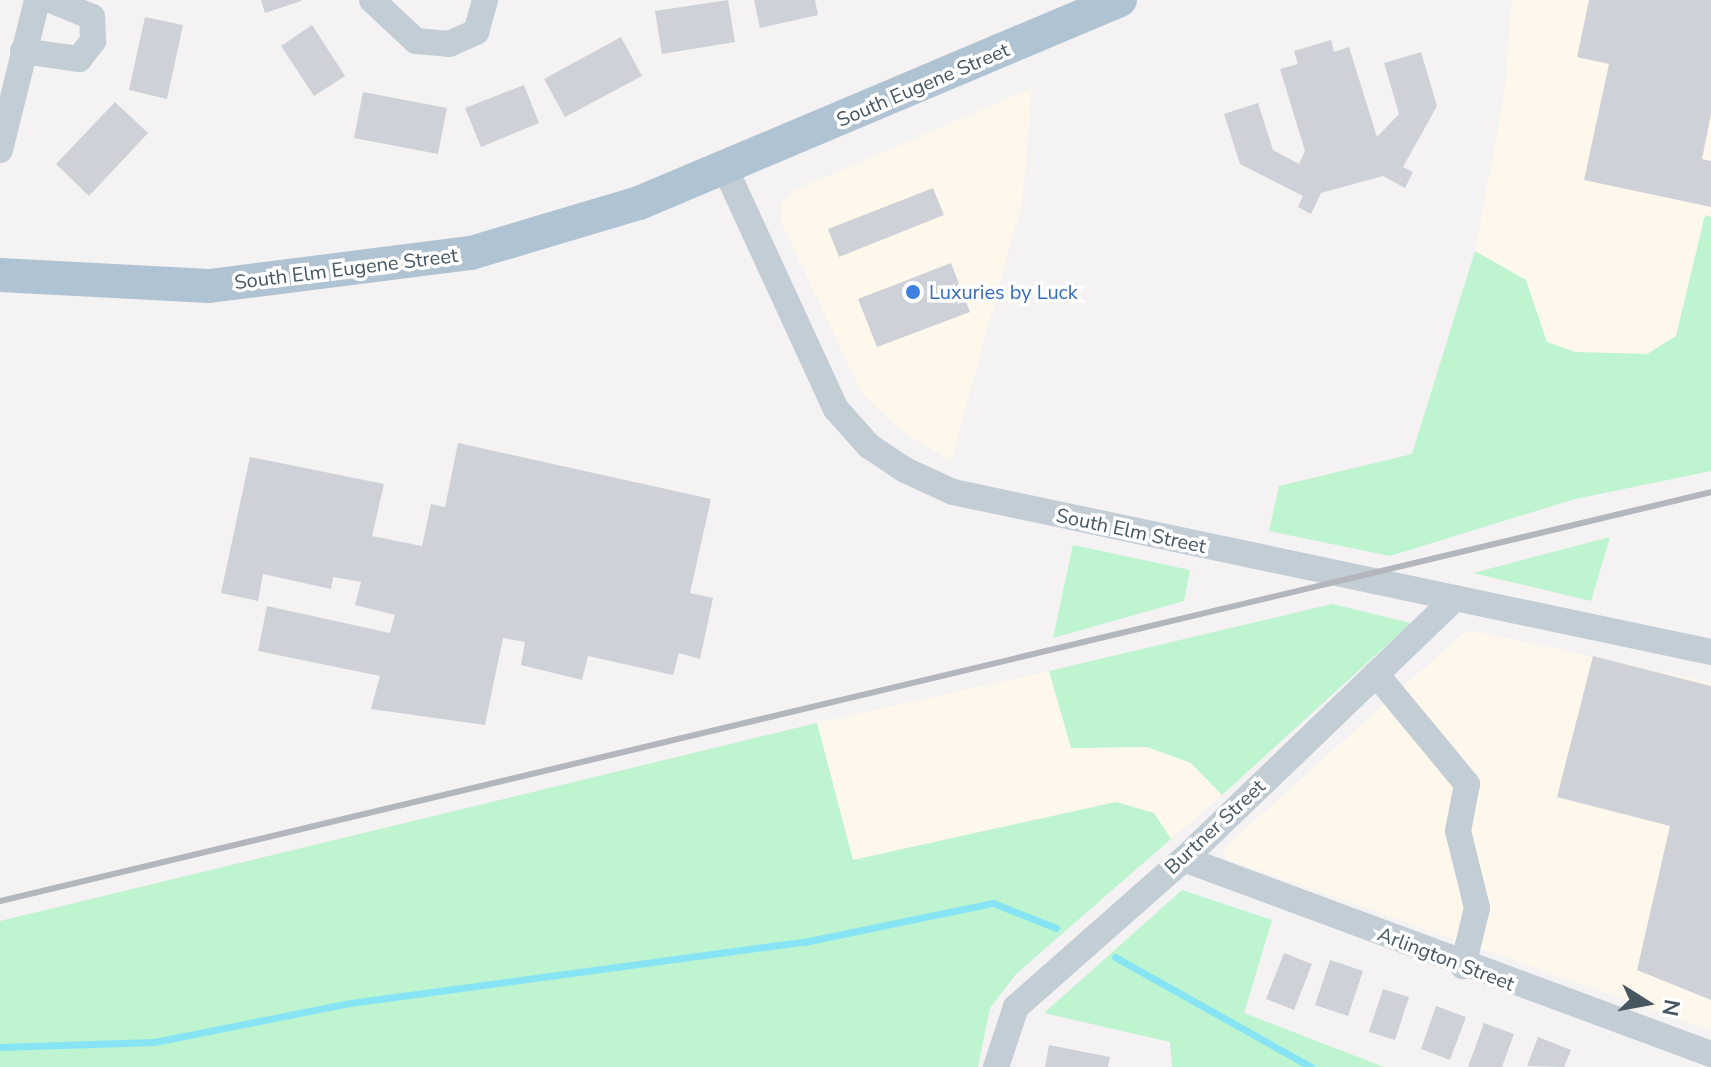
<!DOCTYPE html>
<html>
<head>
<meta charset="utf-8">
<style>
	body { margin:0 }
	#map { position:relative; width:1711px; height:1067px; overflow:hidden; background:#f4f2f2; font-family:"Nunito Sans",sans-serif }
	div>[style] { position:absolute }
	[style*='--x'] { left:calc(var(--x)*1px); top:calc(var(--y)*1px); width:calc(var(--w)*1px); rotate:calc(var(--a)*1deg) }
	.commercial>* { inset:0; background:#fef8ec }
	.green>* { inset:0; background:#bef4d0 }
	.stream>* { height:7px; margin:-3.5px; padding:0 3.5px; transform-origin:3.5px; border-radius:3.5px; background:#87e4f5 }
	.building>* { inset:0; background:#ced2d8 }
	.minor>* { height:26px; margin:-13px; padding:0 13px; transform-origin:13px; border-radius:13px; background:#c2cdd5 }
	.major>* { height:34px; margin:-17px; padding:0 17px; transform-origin:17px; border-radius:17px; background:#b0c3d3 }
	.rail>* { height:6px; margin:-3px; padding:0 3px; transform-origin:3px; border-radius:3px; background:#b3b7bd }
	.dots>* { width:22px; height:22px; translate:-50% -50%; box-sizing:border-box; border:4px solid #fff; border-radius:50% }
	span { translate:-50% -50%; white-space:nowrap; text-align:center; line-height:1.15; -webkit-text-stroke:7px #fff; paint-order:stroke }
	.street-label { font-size:20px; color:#475762 }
	.shop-label { font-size:20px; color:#366cbe }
	.left { translate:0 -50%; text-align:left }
	.north { position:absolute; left:1607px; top:963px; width:80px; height:80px; -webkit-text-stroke:6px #fff; paint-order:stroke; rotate:101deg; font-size:22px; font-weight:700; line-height:32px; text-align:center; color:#475762 }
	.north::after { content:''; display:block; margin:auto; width:28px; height:36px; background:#475762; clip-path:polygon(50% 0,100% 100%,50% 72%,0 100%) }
</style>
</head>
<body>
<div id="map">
	<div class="commercial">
		<i style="clip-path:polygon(1512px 0,1711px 0,1711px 217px,1705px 216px,1676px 336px,1647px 354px,1575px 352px,1546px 342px,1526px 280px,1475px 251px,1504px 96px)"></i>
		<i style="clip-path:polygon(1032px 88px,1022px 202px,951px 461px,903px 432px,862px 394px,781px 221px,782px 204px,793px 191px)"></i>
		<i style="clip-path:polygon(1475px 631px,1711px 683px,1711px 1030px,1226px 859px,1222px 850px,1462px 634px)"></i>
		<i style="clip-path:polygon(1049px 671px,1071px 748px,1147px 747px,1191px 763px,1222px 795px,1171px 839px,1154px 813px,1116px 802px,853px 860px,817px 723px)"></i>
	</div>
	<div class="green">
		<i style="clip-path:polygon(1705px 215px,1711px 217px,1711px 471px,1575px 499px,1390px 556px,1269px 531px,1279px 486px,1412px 454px,1475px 251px,1526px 280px,1547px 342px,1575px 352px,1647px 354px,1676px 336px)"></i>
		<i style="clip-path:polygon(1610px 537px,1591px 601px,1473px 573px)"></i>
		<i style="clip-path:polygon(1073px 545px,1190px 570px,1184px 601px,1053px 638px)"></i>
		<i style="clip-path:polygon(1332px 604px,1411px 623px,1222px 795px,1191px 763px,1147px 747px,1071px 748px,1049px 671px)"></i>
		<i style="clip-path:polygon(817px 723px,853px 860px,1116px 802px,1154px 813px,1171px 839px,1016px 974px,990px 1008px,978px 1067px,0 1067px,0 921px)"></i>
		<i style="clip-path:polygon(1182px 890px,1272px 920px,1244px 1013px,1384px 1067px,1172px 1067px,1170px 1042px,1044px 1013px)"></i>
	</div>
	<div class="stream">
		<i style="--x:1115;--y:957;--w:225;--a:29.3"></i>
		<i style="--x:0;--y:1047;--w:154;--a:-1.9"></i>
		<i style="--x:154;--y:1042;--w:200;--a:-11.3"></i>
		<i style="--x:350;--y:1003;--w:458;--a:-7.7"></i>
		<i style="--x:804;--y:942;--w:193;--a:-11.7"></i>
		<i style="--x:993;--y:903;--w:68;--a:21.6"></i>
	</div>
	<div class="building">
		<i style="clip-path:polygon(261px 0,301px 0,301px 1px,265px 13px)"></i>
		<i style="clip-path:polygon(728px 0,735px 42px,662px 54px,655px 11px)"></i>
		<i style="clip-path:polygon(754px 0,815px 0,818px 15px,760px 28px)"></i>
		<i style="clip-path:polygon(1589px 0,1711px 0,1711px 114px,1702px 159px,1711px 161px,1711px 207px,1584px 180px,1609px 64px,1577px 57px)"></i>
		<i style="clip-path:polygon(145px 17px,183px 25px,167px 99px,129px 90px)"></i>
		<i style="clip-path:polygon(312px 25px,345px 76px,314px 96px,281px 46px)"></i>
		<i style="clip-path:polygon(621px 37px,642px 76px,565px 117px,544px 79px)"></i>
		<i style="clip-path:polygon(1331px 40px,1334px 52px,1349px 47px,1377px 137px,1399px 114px,1384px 63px,1421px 52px,1437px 106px,1403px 167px,1413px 172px,1405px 188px,1383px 176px,1321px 193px,1311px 214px,1298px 207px,1303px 196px,1240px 164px,1224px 114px,1258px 103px,1273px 150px,1299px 164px,1305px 151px,1280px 69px,1298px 64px,1294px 51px)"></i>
		<i style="clip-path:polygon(524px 85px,539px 123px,481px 147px,465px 108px)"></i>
		<i style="clip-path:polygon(363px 92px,447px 108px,438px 154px,354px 138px)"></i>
		<i style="clip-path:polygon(115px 102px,148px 133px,89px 196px,56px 164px)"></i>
		<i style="clip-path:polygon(933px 188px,944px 215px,839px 257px,828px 229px)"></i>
		<i style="clip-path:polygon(951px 263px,970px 312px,877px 347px,858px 299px)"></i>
		<i style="clip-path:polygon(458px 443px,711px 499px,690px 593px,713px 598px,700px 659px,679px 653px,673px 675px,588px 656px,582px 680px,521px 665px,525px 642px,503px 638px,485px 725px,371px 709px,380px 676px,258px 651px,267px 606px,390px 633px,395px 615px,355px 605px,361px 582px,333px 577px,331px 589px,263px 574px,258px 601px,221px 593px,250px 457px,384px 484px,372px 536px,422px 546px,431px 504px,445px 507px)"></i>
		<i style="clip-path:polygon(1593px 656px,1711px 686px,1711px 1000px,1637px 970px,1670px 826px,1557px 797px)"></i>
		<i style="clip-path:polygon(1284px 953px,1312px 964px,1294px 1010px,1266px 999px)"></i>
		<i style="clip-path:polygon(1330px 960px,1363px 971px,1348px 1016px,1315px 1005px)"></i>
		<i style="clip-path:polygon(1383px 989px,1409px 997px,1395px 1040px,1369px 1032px)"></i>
		<i style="clip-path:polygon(1436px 1006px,1466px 1017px,1450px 1060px,1421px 1049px)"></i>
		<i style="clip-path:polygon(1484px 1023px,1514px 1034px,1502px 1067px,1468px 1067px)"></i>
		<i style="clip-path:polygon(1538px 1037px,1571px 1050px,1564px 1067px,1527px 1066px)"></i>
		<i style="clip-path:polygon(1049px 1045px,1110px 1057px,1108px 1067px,1045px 1067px)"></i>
	</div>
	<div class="minor">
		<i style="--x:372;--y:0;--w:60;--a:43"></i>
		<i style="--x:416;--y:41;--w:33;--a:5"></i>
		<i style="--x:449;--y:44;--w:30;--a:-24"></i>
		<i style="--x:476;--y:32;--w:33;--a:-74"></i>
		<i style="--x:23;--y:51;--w:57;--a:8.1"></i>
		<i style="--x:79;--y:59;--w:23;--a:-52"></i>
		<i style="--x:93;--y:41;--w:24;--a:-92"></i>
		<i style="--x:92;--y:17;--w:44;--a:-157.5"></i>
		<i style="--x:0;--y:150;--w:154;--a:-76.1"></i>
		<i style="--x:725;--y:168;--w:265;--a:65.3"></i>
		<i style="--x:836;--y:409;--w:50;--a:48.3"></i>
		<i style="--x:869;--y:446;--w:43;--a:33.7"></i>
		<i style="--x:905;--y:470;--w:53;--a:24.6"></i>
		<i style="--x:953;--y:492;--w:775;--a:11.92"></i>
		<i style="--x:1376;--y:674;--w:143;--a:50.4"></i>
		<i style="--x:1467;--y:784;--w:48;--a:100.8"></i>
		<i style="--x:1458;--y:831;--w:79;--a:76.1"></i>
		<i style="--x:1477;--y:908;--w:60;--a:103.6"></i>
		<i style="--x:1184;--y:859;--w:562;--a:20.31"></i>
		<i style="--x:996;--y:1067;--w:63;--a:-71.6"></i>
		<i style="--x:1016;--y:1007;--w:224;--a:-41.4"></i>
		<i style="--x:1184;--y:859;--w:376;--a:-43.9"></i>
	</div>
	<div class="major">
		<i style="--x:0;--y:275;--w:209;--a:3"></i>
		<i style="--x:209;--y:286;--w:264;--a:-7.2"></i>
		<i style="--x:471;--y:253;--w:175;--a:-16.6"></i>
		<i style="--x:639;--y:203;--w:522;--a:-22.88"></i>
	</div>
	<div class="rail">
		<i style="--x:0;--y:901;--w:1759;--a:-13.44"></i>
	</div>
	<div class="dots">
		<i style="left:913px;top:292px;background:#3f7fe0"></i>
	</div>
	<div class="street-label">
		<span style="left:923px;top:85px;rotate:-23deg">South Eugene Street</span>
		<span style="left:346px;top:269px;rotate:-7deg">South Elm Eugene Street</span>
		<span style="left:1131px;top:531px;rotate:12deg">South Elm Street</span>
		<span style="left:1215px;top:827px;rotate:-43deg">Burtner Street</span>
		<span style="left:1446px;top:959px;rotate:21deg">Arlington Street</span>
	</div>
	<div class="shop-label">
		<span class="left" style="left:929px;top:292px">Luxuries by Luck</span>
	</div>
	<div class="north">N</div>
</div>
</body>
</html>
